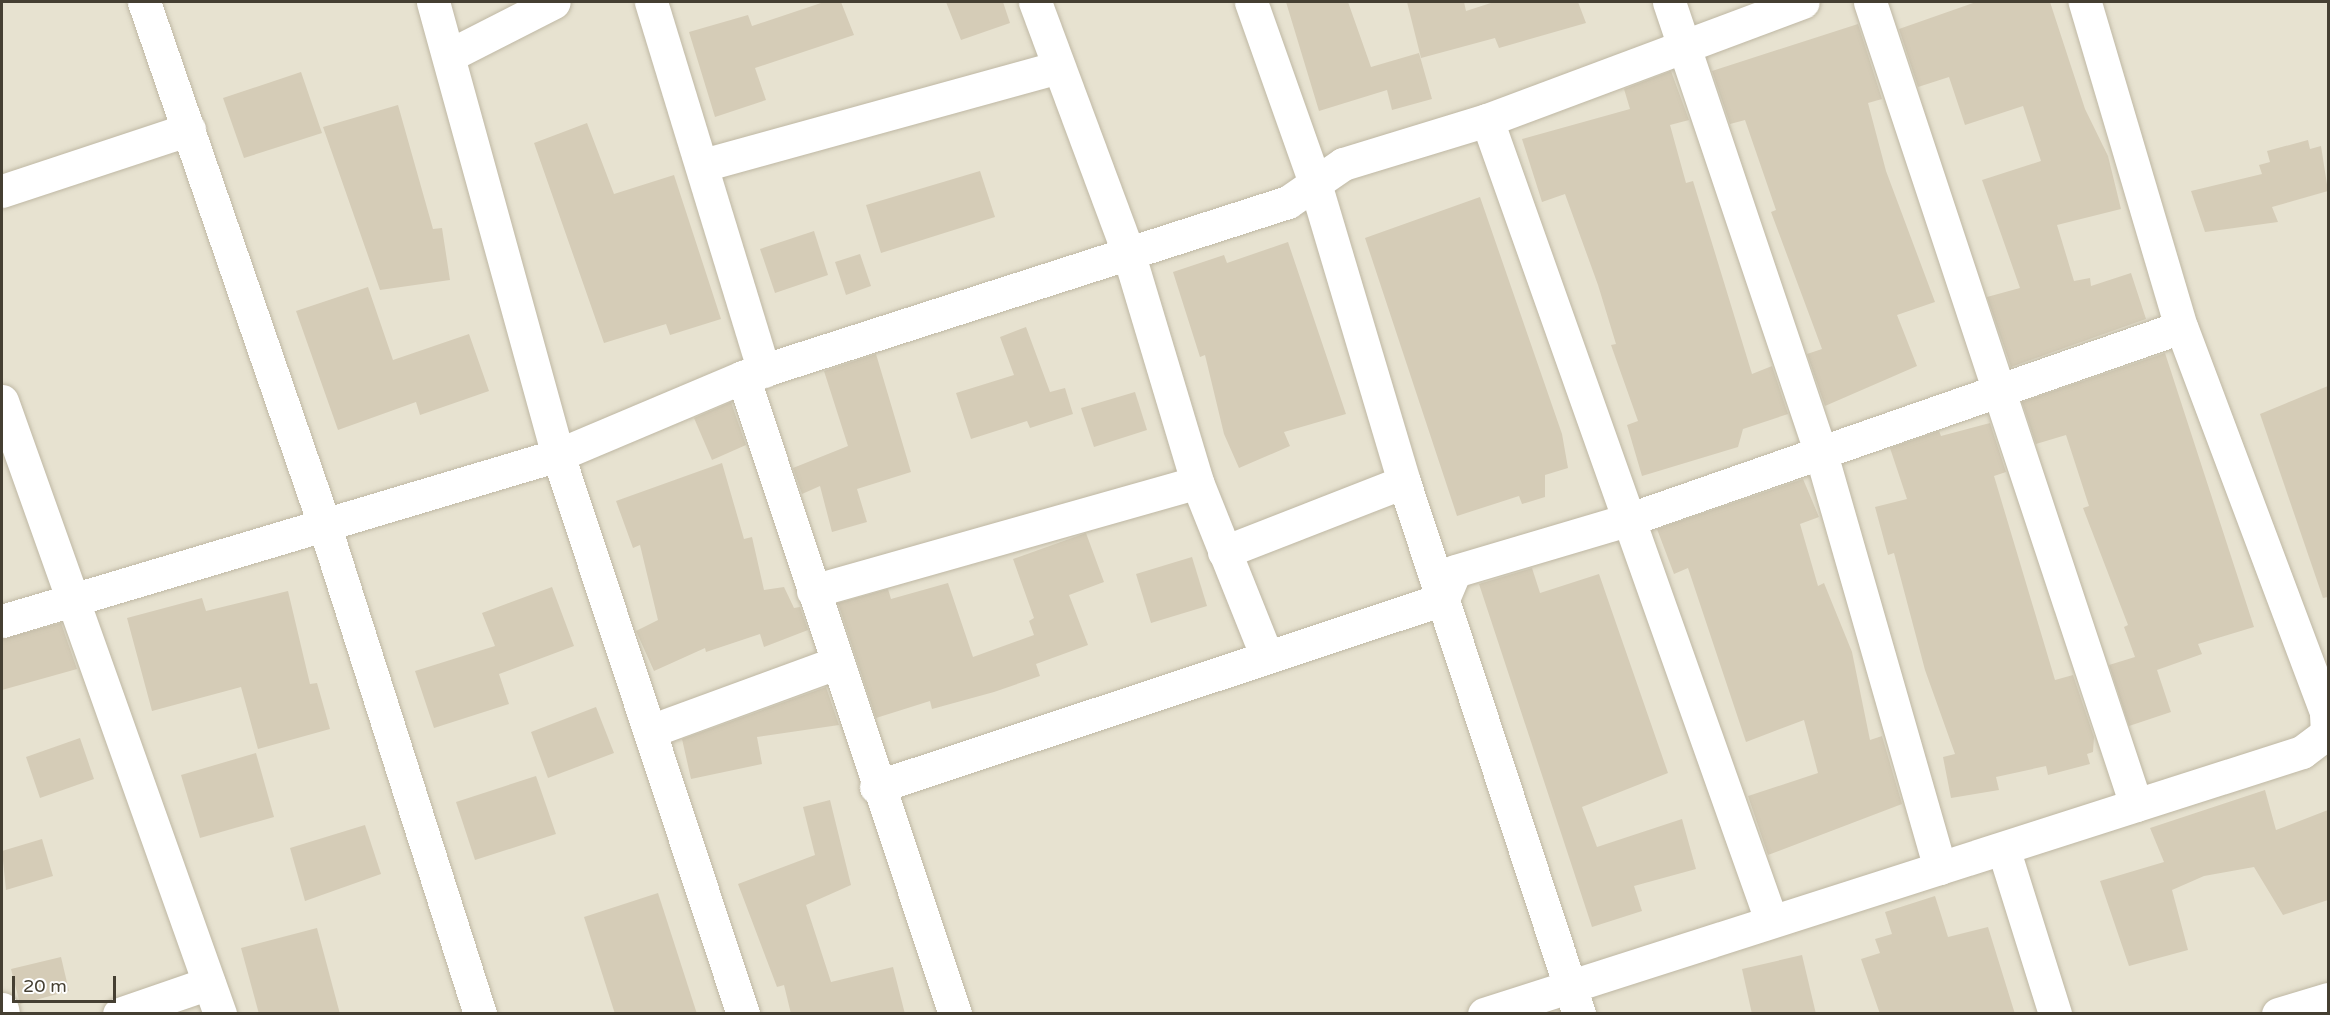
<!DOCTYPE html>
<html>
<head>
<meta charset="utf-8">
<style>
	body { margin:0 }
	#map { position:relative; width:2330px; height:1015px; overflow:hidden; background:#f3efe2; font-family:"Varela Round",sans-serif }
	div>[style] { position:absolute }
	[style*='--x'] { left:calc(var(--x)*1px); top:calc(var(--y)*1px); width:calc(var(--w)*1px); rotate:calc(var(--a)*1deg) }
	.residential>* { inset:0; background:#e7e2d0 }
	.building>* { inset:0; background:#d5ccb7 }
	.roads { filter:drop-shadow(0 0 2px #bfb8a4) drop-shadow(0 0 2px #bfb8a4) }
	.minor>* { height:33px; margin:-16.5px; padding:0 16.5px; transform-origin:16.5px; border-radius:16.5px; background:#fff }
	.tertiary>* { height:33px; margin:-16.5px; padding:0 16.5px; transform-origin:16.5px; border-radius:16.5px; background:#fff }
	span { translate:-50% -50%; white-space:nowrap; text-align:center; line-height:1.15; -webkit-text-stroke:4.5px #fff; paint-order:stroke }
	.frame { position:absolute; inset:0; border:3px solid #453f32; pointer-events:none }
	.scale { position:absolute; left:12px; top:976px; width:104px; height:27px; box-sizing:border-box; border:3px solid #453f32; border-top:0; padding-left:8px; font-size:18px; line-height:21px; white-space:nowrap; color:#453f32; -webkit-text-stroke:4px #fff; paint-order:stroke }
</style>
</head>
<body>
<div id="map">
	<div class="residential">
		<i style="clip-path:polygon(2px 2px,2328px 2px,2328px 1013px,2px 1014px)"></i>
	</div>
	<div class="building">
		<i style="clip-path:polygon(824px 2px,841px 2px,854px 35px,755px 68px,766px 100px,715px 117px,689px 32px,748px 15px,752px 26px)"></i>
		<i style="clip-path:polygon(946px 2px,1003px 2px,1010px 23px,961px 40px)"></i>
		<i style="clip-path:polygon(1286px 2px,1348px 2px,1371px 67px,1419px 53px,1432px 99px,1392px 110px,1387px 90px,1319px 111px)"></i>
		<i style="clip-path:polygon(1407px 2px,1464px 2px,1466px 11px,1494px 2px,1578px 2px,1586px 23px,1499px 48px,1495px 38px,1421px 58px)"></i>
		<i style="clip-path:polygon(1976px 2px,2050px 2px,2085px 109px,2108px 156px,2121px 209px,2057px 225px,2074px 281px,2090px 278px,2091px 286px,2131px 273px,2146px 319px,2011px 367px,1987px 297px,2020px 288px,1982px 180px,2041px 161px,2023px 106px,1965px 125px,1949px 77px,1918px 87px,1899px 29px)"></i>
		<i style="clip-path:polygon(1858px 24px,1882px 99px,1868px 103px,1886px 171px,1935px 302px,1897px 315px,1917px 366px,1825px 406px,1807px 354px,1822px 349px,1771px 212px,1776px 210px,1745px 120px,1730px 124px,1712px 71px)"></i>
		<i style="clip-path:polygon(1671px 71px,1689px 120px,1670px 125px,1686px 183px,1693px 181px,1752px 374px,1772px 366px,1788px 414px,1743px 429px,1738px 447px,1642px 476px,1627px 425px,1638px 421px,1611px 345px,1616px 344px,1598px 285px,1565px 194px,1542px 202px,1522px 139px,1630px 109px,1624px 89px)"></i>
		<i style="clip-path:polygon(301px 72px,322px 133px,244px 158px,223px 98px)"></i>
		<i style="clip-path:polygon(398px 105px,433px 229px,442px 228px,450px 280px,380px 290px,323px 127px)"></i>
		<i style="clip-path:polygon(587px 123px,614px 194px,674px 175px,721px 319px,670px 335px,666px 324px,604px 343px,534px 143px)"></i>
		<i style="clip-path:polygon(2308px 140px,2310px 149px,2321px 146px,2328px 191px,2272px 207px,2278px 222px,2205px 232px,2191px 191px,2262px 174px,2259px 165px,2270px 162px,2267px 151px)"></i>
		<i style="clip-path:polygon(980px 171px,995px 217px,881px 253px,866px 205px)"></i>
		<i style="clip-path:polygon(1480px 197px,1562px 434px,1568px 468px,1545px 475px,1545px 497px,1522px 504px,1519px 496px,1457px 516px,1365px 238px)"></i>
		<i style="clip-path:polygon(814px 231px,828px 275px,775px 293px,760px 249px)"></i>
		<i style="clip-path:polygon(1288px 242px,1346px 414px,1284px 432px,1290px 446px,1239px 468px,1224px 434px,1205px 355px,1200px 357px,1173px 272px,1224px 255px,1227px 263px)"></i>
		<i style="clip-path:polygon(860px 254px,871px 286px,846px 295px,835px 262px)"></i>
		<i style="clip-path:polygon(368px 287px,393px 360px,469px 334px,489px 391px,420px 415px,416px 402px,338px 430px,296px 311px)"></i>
		<i style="clip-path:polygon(1026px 327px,1050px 392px,1065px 388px,1073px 414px,1030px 428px,1027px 421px,971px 439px,956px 393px,1014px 375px,1000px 337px)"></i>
		<i style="clip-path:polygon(2165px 353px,2254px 627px,2198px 644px,2202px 654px,2157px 670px,2171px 712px,2129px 726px,2109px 665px,2135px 657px,2124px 627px,2128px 625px,2083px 508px,2089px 506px,2066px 435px,2036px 444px,2022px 402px)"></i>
		<i style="clip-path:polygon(876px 354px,911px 472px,857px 489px,867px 522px,832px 532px,820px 486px,802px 494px,793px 468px,848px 446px,824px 371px)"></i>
		<i style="clip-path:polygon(2328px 386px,2328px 597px,2323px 598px,2260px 414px)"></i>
		<i style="clip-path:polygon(1135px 392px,1147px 430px,1094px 447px,1081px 408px)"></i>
		<i style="clip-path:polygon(731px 402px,746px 445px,712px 460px,694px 418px)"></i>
		<i style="clip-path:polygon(1990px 423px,2006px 472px,1994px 476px,2055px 680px,2073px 675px,2094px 737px,2093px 752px,2087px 754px,2090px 764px,2048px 775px,2046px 766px,1996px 777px,1999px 790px,1951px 798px,1943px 757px,1955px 754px,1925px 670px,1894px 553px,1888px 555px,1875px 507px,1907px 499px,1890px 448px,1939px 431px,1941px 436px)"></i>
		<i style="clip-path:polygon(722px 463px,744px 539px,752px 537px,764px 590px,784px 587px,794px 608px,800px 607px,808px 630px,764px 647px,760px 634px,706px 652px,705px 648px,654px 671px,636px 631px,658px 620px,640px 545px,633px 548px,616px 501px)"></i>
		<i style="clip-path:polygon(1803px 479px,1819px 517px,1800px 524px,1818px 586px,1824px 583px,1852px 652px,1870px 740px,1882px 736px,1902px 804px,1768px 855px,1748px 796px,1818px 773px,1804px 720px,1746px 742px,1688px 568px,1674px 574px,1657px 529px)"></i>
		<i style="clip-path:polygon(1086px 533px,1104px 582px,1069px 595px,1088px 645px,1036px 664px,1040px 676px,994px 692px,932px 709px,930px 701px,876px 718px,838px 603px,888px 589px,891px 599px,948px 583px,973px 657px,1034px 635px,1029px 621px,1034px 618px,1013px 559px)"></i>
		<i style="clip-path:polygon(1192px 557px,1207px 606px,1151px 623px,1136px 574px)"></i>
		<i style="clip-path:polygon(1532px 568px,1540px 593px,1599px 574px,1668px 773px,1582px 807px,1597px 847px,1682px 819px,1696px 869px,1634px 886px,1642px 911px,1592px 927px,1479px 584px)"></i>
		<i style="clip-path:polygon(552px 587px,574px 646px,499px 674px,509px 704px,434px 728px,415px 671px,495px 646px,482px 613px)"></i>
		<i style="clip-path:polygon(288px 591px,310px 684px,317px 683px,330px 729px,258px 749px,241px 687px,152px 711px,127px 618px,202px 598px,206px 611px)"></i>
		<i style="clip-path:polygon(61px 623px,77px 669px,2px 690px,2px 639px)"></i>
		<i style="clip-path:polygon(826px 687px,839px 725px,757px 737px,762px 764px,691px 779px,682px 739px)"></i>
		<i style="clip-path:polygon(596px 707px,614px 753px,548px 778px,531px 732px)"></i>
		<i style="clip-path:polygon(80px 738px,94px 779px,40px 798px,26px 757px)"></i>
		<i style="clip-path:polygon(256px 753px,274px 817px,200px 838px,181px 775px)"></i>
		<i style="clip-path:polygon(536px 776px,556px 834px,475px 860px,456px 802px)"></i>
		<i style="clip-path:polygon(2265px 790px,2276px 830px,2328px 810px,2328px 900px,2283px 915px,2254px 867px,2204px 876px,2172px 890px,2188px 950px,2129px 966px,2100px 881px,2164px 862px,2150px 828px)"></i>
		<i style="clip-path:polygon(830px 800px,851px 885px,806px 905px,831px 982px,893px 967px,905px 1014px,791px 1014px,784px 985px,777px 987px,738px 884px,815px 855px,803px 807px)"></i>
		<i style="clip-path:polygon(365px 825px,381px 874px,305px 901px,290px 848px)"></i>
		<i style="clip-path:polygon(42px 839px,53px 876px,6px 890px,2px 851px)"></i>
		<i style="clip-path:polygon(658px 893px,697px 1014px,615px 1014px,584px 917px)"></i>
		<i style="clip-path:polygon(1935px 896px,1948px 937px,1988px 927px,2015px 1014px,1880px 1014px,1861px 959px,1880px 953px,1875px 939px,1892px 934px,1885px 912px)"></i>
		<i style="clip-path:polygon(317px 928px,340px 1014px,259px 1014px,241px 948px)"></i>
		<i style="clip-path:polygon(1802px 955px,1816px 1014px,1752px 1014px,1742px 969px)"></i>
		<i style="clip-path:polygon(61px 957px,69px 991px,20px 1004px,11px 969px)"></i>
	</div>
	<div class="roads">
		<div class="minor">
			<i style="--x:144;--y:2;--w:552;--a:70.97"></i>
			<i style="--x:324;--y:524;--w:514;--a:72.34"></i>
			<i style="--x:433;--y:2;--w:470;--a:74.6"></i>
			<i style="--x:558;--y:455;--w:589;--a:71.69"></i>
			<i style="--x:651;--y:2;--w:386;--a:73"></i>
			<i style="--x:1035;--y:2;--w:270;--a:69.6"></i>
			<i style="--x:1129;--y:255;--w:237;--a:73.3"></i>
			<i style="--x:1197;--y:482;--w:188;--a:68.2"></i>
			<i style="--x:1251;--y:2;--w:189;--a:70.5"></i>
			<i style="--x:1314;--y:180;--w:315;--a:73.4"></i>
			<i style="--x:1404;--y:482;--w:560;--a:71.79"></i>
			<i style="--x:1669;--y:2;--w:473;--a:71.4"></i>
			<i style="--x:1820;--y:450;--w:435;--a:74"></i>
			<i style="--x:1870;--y:2;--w:846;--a:71.67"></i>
			<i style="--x:452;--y:54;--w:114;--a:-27"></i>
			<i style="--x:1487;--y:120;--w:849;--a:70.46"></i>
			<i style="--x:703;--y:165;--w:368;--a:-15.4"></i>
			<i style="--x:2;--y:191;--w:197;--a:-18.3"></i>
			<i style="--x:743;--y:377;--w:671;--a:71.59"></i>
			<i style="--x:2;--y:401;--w:651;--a:70.42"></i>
			<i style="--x:1224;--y:552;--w:193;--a:-21.3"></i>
			<i style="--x:813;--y:591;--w:399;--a:-15.8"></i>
			<i style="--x:650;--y:731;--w:198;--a:-20.1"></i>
			<i style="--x:876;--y:787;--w:597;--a:-18.34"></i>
			<i style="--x:1443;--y:599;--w:30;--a:-67"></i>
			<i style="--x:1455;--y:571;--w:183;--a:-16.5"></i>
			<i style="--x:1630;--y:519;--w:583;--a:-19.21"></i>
			<i style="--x:2004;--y:851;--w:171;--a:72.6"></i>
			<i style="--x:2;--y:1009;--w:5;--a:79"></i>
			<i style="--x:119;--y:1014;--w:95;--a:-19"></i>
			<i style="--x:1484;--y:1014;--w:859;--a:-17.76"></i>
			<i style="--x:2302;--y:752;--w:31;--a:-37"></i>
			<i style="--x:2327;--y:733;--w:21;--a:-93"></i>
			<i style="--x:2326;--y:712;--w:411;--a:-110.6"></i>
			<i style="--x:2181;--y:327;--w:339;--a:-106.5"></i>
			<i style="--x:2278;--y:1014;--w:52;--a:-16.7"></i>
		</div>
		<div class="tertiary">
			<i style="--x:2;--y:621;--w:580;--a:-16.62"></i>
			<i style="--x:558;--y:455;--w:201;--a:-22.9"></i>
			<i style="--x:743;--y:377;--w:572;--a:-17.8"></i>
			<i style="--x:1288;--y:202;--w:67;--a:-34.6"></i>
			<i style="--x:1343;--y:164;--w:151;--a:-17"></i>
			<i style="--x:1487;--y:120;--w:337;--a:-20.5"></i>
		</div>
	</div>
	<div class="frame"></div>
	<div class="scale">20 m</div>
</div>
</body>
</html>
